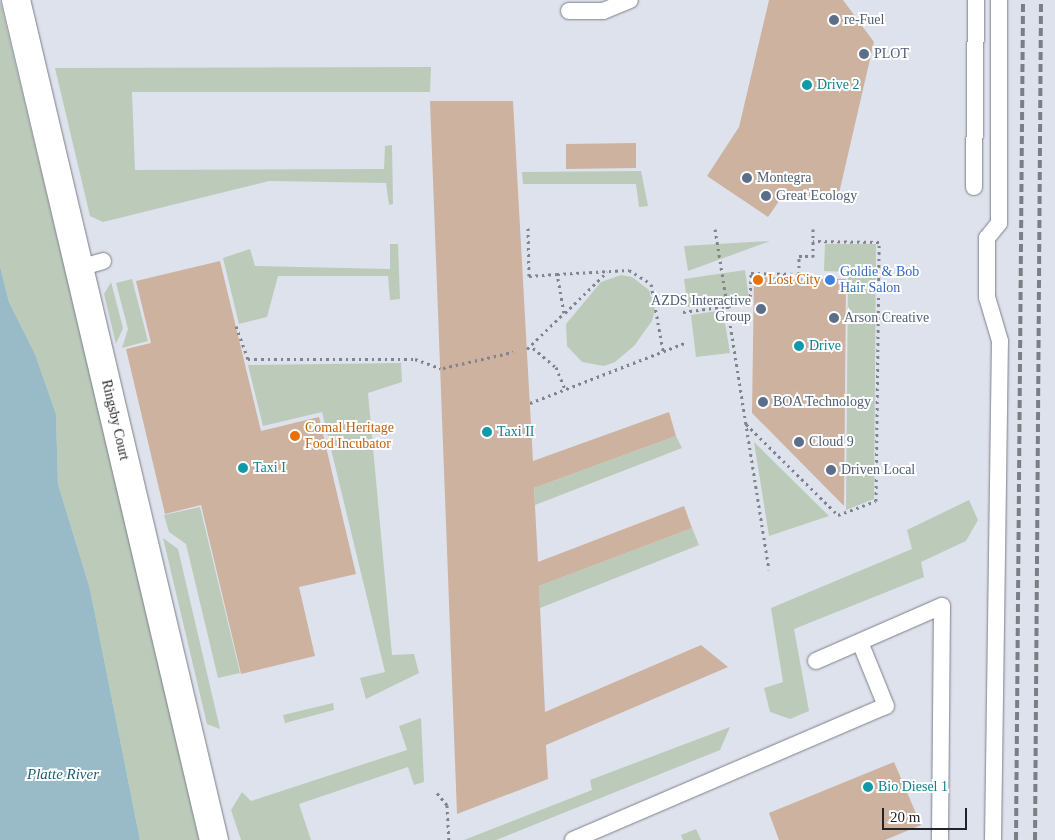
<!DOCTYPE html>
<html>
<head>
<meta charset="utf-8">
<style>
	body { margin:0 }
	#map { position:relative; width:1055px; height:840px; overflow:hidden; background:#dee2ec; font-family:"Times New Roman",serif }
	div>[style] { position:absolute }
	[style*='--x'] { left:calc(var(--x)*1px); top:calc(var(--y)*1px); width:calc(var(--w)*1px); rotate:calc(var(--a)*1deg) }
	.green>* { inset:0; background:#bccaba }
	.water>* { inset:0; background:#99bbc7 }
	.building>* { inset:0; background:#cdb2a0 }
	.path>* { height:3px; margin-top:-1.5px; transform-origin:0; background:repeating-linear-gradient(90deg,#81848a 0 2.5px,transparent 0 6.5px) }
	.roads { filter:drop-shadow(0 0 1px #7b7f88) drop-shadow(0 0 1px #7b7f88) }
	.service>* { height:16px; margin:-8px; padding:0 8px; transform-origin:8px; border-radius:8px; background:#fff }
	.tertiary>* { height:28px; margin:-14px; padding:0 14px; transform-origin:14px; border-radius:14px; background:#fff }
	.rail>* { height:4px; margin-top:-2px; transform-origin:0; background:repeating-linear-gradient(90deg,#7b7e84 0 8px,transparent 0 12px) }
	.dots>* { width:14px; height:14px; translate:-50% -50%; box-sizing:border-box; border:2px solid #fff; border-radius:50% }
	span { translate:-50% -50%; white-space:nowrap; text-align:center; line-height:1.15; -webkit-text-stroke:4px #fff; paint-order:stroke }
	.service-label { font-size:14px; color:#4e5e75 }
	.left { translate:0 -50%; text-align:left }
	.right { translate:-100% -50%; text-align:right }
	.culture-label { font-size:14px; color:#0d838f }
	.shop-label { font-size:14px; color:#366cbe }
	.food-label { font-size:14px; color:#c56008 }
	.street-label { font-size:14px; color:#212326 }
	.water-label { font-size:15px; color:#1c5e70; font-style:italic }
	.scale { position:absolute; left:882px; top:808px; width:85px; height:22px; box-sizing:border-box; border:2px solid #212326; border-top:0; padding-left:6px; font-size:15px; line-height:18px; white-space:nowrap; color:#212326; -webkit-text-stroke:4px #fff; paint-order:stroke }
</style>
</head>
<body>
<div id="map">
	<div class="green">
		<i style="clip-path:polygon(0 0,145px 603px,199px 840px,140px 840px,90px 589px,58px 484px,56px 414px,35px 354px,9px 302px,0 266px)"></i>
		<i style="clip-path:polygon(431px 67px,430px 92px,132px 92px,135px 170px,384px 169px,385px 146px,392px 145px,393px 204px,389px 205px,386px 183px,269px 181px,103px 222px,90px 216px,55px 68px)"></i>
		<i style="clip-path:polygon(641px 171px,648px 206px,639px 207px,636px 184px,523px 184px,522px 172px)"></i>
		<i style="clip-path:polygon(770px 241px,688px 271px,684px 246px)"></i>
		<i style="clip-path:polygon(390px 244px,398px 244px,400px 299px,390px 300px,388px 276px,278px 276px,267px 317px,239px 324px,223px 258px,250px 249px,255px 266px,390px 269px)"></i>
		<i style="clip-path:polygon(825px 244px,876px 244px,874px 499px,846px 510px,848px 272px,824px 271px)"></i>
		<i style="clip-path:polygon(745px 270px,749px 299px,688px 307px,684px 279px)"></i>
		<i style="clip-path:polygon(621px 275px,632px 277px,649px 290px,655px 310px,652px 321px,634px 346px,615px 362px,604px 366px,582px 362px,567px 346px,566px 324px,601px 282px)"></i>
		<i style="clip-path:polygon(132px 279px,148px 341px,122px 348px,128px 329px,116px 283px)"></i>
		<i style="clip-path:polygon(111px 282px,123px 328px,116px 344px,104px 294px)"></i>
		<i style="clip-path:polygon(723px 310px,730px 353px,696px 357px,691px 315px)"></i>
		<i style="clip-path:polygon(401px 363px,402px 382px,368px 393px,392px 655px,414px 654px,419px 673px,366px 699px,360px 678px,385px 672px,322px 412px,263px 426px,248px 365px)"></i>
		<i style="clip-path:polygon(676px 436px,682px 448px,535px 505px,534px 488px)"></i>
		<i style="clip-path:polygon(754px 442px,829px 516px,769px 536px)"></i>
		<i style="clip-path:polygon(969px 500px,978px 520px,966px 541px,921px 562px,924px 577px,794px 629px,809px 711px,790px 719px,770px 712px,764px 688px,783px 682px,771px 608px,912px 549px,907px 530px)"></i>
		<i style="clip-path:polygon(200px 507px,240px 673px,218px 678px,186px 544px,169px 532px,164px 515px)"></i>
		<i style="clip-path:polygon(692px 528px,699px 545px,540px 608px,539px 586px)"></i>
		<i style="clip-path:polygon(163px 538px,178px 549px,220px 729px,207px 724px)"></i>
		<i style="clip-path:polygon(333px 703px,334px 710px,285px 723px,283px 715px)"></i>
		<i style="clip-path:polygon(421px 718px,424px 782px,414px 785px,408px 767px,299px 804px,311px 840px,241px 840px,231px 810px,242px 792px,251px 801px,407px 750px,399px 726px)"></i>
		<i style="clip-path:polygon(730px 727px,720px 750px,496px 840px,464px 840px,592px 790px,590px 780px)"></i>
		<i style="clip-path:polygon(696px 829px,701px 840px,683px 840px,681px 835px)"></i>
	</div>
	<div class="water">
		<i style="clip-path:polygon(0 266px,9px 302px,35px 354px,56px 414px,58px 484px,90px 589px,140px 840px,0 840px)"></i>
	</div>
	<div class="building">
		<i style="clip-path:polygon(769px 0,843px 0,874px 42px,837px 202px,786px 191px,768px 217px,707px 176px,739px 127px)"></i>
		<i style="clip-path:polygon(430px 101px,513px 101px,533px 461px,669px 412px,676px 436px,534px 488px,538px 562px,684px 506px,692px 528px,539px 586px,545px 712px,701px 645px,728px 667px,546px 745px,548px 779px,457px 814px)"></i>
		<i style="clip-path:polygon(636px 143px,636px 168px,566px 169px,566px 144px)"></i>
		<i style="clip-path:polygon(220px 261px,261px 431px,319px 417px,356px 574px,299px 587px,315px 656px,241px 674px,201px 505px,165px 514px,126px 349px,151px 343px,136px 281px)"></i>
		<i style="clip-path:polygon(754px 277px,846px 279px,844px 506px,752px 413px)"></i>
		<i style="clip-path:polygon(894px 762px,921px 825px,885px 840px,779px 840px,769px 813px)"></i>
	</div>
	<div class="path">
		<i style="--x:528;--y:228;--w:48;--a:88.8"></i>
		<i style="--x:529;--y:276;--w:28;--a:-4"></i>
		<i style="--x:715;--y:229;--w:345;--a:81"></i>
		<i style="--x:813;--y:257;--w:28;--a:-90"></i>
		<i style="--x:683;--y:312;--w:68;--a:-7.7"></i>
		<i style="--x:750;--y:303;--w:30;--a:-88"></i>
		<i style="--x:751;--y:273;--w:48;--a:1.2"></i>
		<i style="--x:799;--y:274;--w:18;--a:-90"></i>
		<i style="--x:799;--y:256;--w:14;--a:0"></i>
		<i style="--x:565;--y:313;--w:59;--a:-44.3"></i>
		<i style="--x:236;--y:326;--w:35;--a:70"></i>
		<i style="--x:248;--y:359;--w:167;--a:0"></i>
		<i style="--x:415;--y:359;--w:27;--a:20"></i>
		<i style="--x:533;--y:348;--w:30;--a:40"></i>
		<i style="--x:556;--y:367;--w:24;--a:68"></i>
		<i style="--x:527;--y:349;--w:52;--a:-44.2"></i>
		<i style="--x:564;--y:313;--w:40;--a:-100"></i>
		<i style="--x:557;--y:274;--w:72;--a:-3.2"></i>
		<i style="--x:629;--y:270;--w:26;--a:32"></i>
		<i style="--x:651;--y:284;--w:68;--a:79.8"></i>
		<i style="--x:443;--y:368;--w:72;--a:-12.9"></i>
		<i style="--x:530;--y:403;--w:168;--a:-21.2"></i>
		<i style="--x:746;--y:424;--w:129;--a:44.7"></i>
		<i style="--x:838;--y:515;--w:40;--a:-20.2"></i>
		<i style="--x:876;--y:501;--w:259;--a:-89.3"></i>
		<i style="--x:879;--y:242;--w:66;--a:-179.1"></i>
		<i style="--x:437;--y:793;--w:16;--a:50"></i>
		<i style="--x:447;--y:805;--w:35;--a:87"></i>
	</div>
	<div class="roads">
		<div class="service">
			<i style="--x:569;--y:11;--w:34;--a:0"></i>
			<i style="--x:603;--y:11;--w:29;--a:-22"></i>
			<i style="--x:974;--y:187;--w:187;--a:-89.4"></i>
			<i style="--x:79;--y:268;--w:25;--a:-16"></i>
			<i style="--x:816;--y:661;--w:137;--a:-23.6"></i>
			<i style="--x:942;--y:606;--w:234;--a:90.5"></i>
			<i style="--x:573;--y:840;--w:340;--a:-23.2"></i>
			<i style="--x:886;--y:706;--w:69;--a:-112.1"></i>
			<i style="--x:993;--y:840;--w:499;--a:-89.2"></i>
			<i style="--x:1000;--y:341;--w:46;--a:-106.5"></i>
			<i style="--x:987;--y:297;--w:59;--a:-90"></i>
			<i style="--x:987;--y:238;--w:19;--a:-51"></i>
			<i style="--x:999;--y:223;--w:223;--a:-90"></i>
		</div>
		<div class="tertiary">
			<i style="--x:16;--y:0;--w:863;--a:76.74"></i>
		</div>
	</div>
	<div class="rail">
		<i style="--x:1016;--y:840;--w:840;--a:-89.52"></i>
		<i style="--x:1035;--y:840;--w:840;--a:-89.59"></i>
	</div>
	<div class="dots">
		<i style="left:834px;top:20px;background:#5c6f8a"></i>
		<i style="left:864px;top:54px;background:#5c6f8a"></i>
		<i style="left:807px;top:85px;background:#0f9aa8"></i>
		<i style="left:747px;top:178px;background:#5c6f8a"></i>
		<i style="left:766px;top:196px;background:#5c6f8a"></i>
		<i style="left:758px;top:280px;background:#e8710a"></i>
		<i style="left:830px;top:280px;background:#3f7fe0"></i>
		<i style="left:761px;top:309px;background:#5c6f8a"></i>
		<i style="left:834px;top:318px;background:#5c6f8a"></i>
		<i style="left:799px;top:346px;background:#0f9aa8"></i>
		<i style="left:763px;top:402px;background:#5c6f8a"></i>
		<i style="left:487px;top:432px;background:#0f9aa8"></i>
		<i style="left:295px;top:436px;background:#e8710a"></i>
		<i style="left:799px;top:442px;background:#5c6f8a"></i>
		<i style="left:243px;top:468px;background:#0f9aa8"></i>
		<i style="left:831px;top:470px;background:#5c6f8a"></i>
		<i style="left:868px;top:787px;background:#0f9aa8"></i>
	</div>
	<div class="service-label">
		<span class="left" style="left:844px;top:20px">re-Fuel</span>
		<span class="left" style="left:874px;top:54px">PLOT</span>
		<span class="left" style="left:757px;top:178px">Montegra</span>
		<span class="left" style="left:776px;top:196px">Great Ecology</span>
		<span class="right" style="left:751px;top:309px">AZDS Interactive<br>Group</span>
		<span class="left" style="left:844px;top:318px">Arson Creative</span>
		<span class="left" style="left:773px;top:402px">BOA Technology</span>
		<span class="left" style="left:809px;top:442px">Cloud 9</span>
		<span class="left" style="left:841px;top:470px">Driven Local</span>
	</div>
	<div class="culture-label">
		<span class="left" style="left:817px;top:85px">Drive 2</span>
		<span class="left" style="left:809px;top:346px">Drive</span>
		<span class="left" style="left:497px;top:432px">Taxi II</span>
		<span class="left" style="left:253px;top:468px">Taxi I</span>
		<span class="left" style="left:878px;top:787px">Bio Diesel 1</span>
	</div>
	<div class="shop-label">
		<span class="left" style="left:840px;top:280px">Goldie &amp; Bob<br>Hair Salon</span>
	</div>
	<div class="food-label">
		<span class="left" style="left:768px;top:280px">Lost City</span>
		<span class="left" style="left:305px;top:436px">Comal Heritage<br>Food Incubator</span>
	</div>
	<div class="street-label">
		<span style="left:115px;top:420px;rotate:77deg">Ringsby Court</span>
	</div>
	<div class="water-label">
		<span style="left:63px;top:775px">Platte River</span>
	</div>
	<div class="scale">20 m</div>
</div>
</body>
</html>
